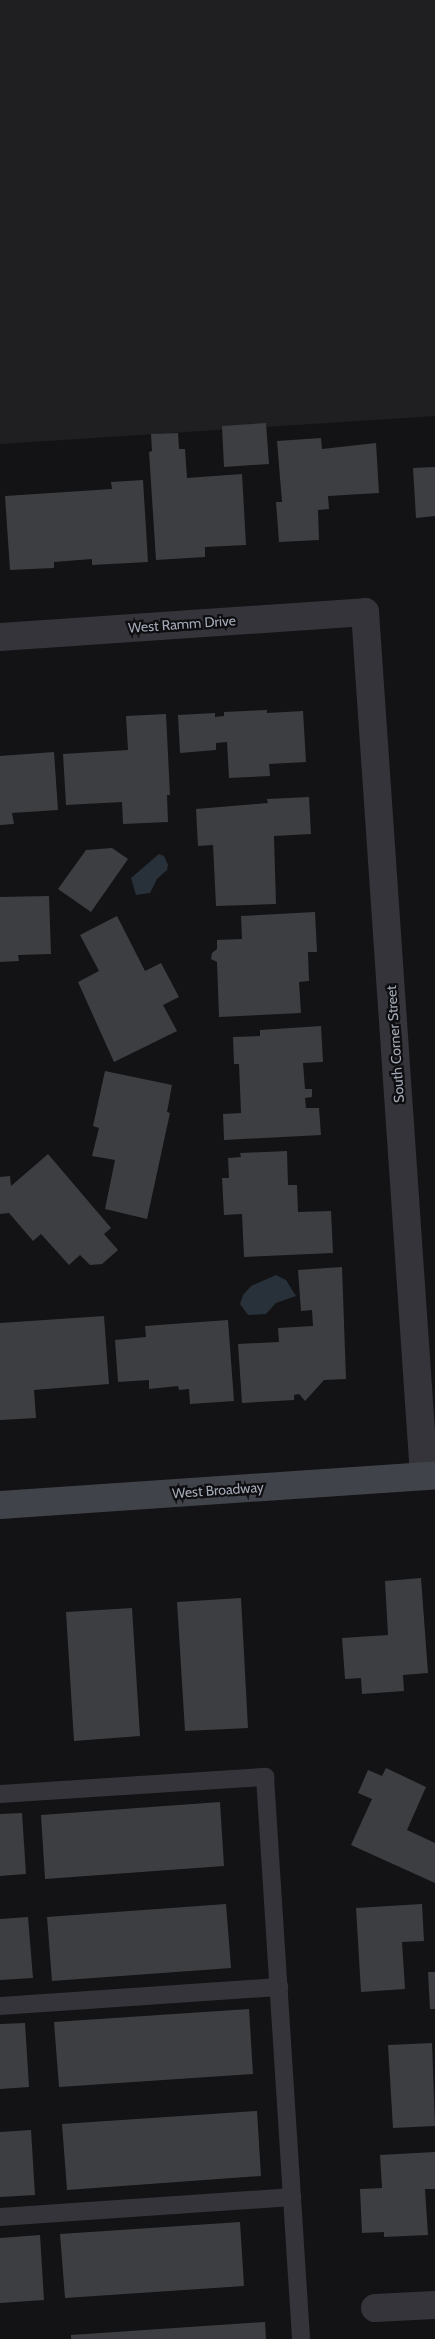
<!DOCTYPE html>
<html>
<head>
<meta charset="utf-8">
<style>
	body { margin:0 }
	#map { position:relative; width:435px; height:2339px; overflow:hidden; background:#131315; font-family:Cabin,sans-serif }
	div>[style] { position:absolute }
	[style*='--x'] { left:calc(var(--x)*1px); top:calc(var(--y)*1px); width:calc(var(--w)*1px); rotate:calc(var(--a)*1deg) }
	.built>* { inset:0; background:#1f1f22 }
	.water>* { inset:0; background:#283139 }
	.building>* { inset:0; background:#3c3e42 }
	.lane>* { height:18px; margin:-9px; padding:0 9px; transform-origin:9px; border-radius:9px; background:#34343a }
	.street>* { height:28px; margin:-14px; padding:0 14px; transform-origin:14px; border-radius:14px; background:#34343a }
	.secondary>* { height:28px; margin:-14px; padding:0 14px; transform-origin:14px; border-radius:14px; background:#41434a }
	span { translate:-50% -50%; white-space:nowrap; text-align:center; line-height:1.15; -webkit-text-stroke:4.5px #0e0e10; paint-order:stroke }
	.street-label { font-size:14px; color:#a3a9b6 }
</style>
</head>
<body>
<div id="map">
	<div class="built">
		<i style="clip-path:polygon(0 0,435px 0,435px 416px,0 444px)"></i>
	</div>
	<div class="water">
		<i style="clip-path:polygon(159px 854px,164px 856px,168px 865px,167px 870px,157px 879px,150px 893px,136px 895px,131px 878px)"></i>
		<i style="clip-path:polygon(276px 1275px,286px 1280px,296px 1296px,276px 1303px,266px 1314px,248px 1315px,240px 1304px,243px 1295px,251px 1286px)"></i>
	</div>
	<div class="building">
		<i style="clip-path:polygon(266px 423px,269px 464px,224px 467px,222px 426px)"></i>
		<i style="clip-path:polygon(178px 433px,179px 449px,185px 449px,187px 478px,242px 474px,246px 545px,205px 547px,205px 557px,156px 560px,149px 452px,152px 451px,151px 434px)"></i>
		<i style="clip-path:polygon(321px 438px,322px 449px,376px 443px,379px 493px,328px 496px,329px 509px,318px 510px,319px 540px,279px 542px,276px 502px,282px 502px,277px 441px)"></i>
		<i style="clip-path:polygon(435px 467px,435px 516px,416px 518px,413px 468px)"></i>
		<i style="clip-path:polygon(143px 480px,148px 562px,92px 565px,92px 559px,54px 562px,54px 568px,10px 570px,5px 496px,112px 489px,111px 482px)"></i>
		<i style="clip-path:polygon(267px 710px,267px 713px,303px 711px,306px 762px,269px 764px,270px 776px,229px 778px,227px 742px,216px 743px,216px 750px,180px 753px,178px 715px,215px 713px,215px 717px,224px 716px,224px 712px)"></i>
		<i style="clip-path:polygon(166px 714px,170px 795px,167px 795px,168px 822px,123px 824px,122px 802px,66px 805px,63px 754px,128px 750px,126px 716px)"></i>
		<i style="clip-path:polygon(54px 752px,58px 810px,12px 813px,14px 824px,0 825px,0 756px)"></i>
		<i style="clip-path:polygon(309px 797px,311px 834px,274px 836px,276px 904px,216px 906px,213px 845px,198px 846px,196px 809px,268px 803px,267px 799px)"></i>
		<i style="clip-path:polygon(112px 848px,128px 859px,91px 912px,58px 889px,86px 850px)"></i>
		<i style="clip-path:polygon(49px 896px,51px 954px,18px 955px,19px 961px,0 962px,0 897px)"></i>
		<i style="clip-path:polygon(315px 912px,317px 952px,308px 952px,309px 981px,299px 982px,301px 1013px,219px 1017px,217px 962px,211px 959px,212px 953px,217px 949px,217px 940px,242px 939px,241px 916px)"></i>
		<i style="clip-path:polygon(117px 916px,145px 971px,161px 963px,179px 997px,163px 1005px,177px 1031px,114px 1062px,78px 982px,99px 971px,80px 935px)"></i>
		<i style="clip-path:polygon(321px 1026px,323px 1062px,303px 1063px,305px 1089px,312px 1089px,312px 1097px,305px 1098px,306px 1108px,319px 1108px,321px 1135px,224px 1140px,223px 1114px,241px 1113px,239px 1064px,234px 1064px,233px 1037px,260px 1036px,260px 1030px)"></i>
		<i style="clip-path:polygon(105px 1071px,172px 1085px,167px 1112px,170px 1113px,147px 1219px,105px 1209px,115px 1160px,92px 1156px,99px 1128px,93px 1126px)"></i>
		<i style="clip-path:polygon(287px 1151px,288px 1185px,297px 1185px,298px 1212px,331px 1211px,333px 1253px,244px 1257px,242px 1214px,224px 1215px,222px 1178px,229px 1178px,228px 1158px,241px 1157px,240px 1153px)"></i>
		<i style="clip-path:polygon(48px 1154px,111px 1228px,104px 1234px,118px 1250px,102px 1264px,90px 1265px,80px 1255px,69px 1265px,41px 1234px,33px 1241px,9px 1213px,0 1214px,0 1177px,10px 1176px,11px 1186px)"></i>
		<i style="clip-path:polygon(342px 1267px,346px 1379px,324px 1380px,305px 1401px,299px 1394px,294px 1395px,294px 1400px,242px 1403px,238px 1344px,279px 1342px,278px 1328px,313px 1326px,312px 1310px,301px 1311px,298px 1270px)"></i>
		<i style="clip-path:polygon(104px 1316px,109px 1384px,34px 1390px,36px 1418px,0 1420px,0 1323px)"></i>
		<i style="clip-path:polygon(228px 1320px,234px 1401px,190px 1404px,189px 1389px,179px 1390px,178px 1386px,149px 1389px,149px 1380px,118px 1382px,115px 1340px,146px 1337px,145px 1326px)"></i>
		<i style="clip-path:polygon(421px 1578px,428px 1673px,403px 1675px,404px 1691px,362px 1694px,361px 1678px,345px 1679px,342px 1638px,388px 1635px,385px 1581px)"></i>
		<i style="clip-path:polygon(241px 1598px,248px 1728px,185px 1731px,177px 1602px)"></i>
		<i style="clip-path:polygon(132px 1608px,140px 1736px,74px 1741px,66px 1612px)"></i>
		<i style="clip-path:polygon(386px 1768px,426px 1787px,407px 1830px,435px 1843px,435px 1883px,351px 1845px,372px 1799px,358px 1793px,368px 1770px,382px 1776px)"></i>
		<i style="clip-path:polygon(220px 1802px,224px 1866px,45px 1879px,41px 1815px)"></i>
		<i style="clip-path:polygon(22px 1813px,26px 1874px,0 1876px,0 1814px)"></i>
		<i style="clip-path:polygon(226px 1904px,231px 1968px,52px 1981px,47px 1917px)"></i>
		<i style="clip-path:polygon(422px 1904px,424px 1941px,402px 1942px,405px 1989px,361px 1992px,356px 1908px)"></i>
		<i style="clip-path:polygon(28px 1917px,33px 1978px,0 1980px,0 1919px)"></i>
		<i style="clip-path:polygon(428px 1972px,435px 1972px,435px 2009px,430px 2009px)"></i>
		<i style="clip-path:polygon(249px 2009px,253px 2074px,59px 2087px,54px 2022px)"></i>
		<i style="clip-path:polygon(25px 2023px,29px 2087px,0 2089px,0 2024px)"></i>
		<i style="clip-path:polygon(432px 2043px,435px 2126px,393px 2128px,388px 2045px)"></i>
		<i style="clip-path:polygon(257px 2111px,261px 2176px,67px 2190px,62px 2124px)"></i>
		<i style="clip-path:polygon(31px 2130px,35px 2195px,0 2197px,0 2132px)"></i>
		<i style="clip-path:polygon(435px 2152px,435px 2189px,425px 2189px,428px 2235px,384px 2237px,384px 2232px,362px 2233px,360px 2189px,382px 2188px,380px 2155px)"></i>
		<i style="clip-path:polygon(240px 2222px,244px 2286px,65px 2298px,60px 2234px)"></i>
		<i style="clip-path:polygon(40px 2235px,44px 2300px,0 2303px,0 2238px)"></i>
		<i style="clip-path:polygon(265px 2322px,266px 2339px,71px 2339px,71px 2335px)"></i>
	</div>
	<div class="lane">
		<i style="--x:0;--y:1794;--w:266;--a:-3.7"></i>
		<i style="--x:265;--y:1777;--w:563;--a:86.33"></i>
		<i style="--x:0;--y:2006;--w:280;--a:-3.9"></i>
		<i style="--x:0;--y:2217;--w:293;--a:-3.9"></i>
	</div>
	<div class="street">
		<i style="--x:0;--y:637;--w:366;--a:-3.9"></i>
		<i style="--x:365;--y:612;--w:866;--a:86.09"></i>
		<i style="--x:375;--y:2308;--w:60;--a:-2.9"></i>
	</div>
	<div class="secondary">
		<i style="--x:0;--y:1505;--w:436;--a:-3.9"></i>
	</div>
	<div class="street-label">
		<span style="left:182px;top:624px;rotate:-4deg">West Ramm Drive</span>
		<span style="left:395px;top:1044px;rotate:-94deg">South Corner Street</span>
		<span style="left:218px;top:1490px;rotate:-4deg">West Broadway</span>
	</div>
</div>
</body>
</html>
